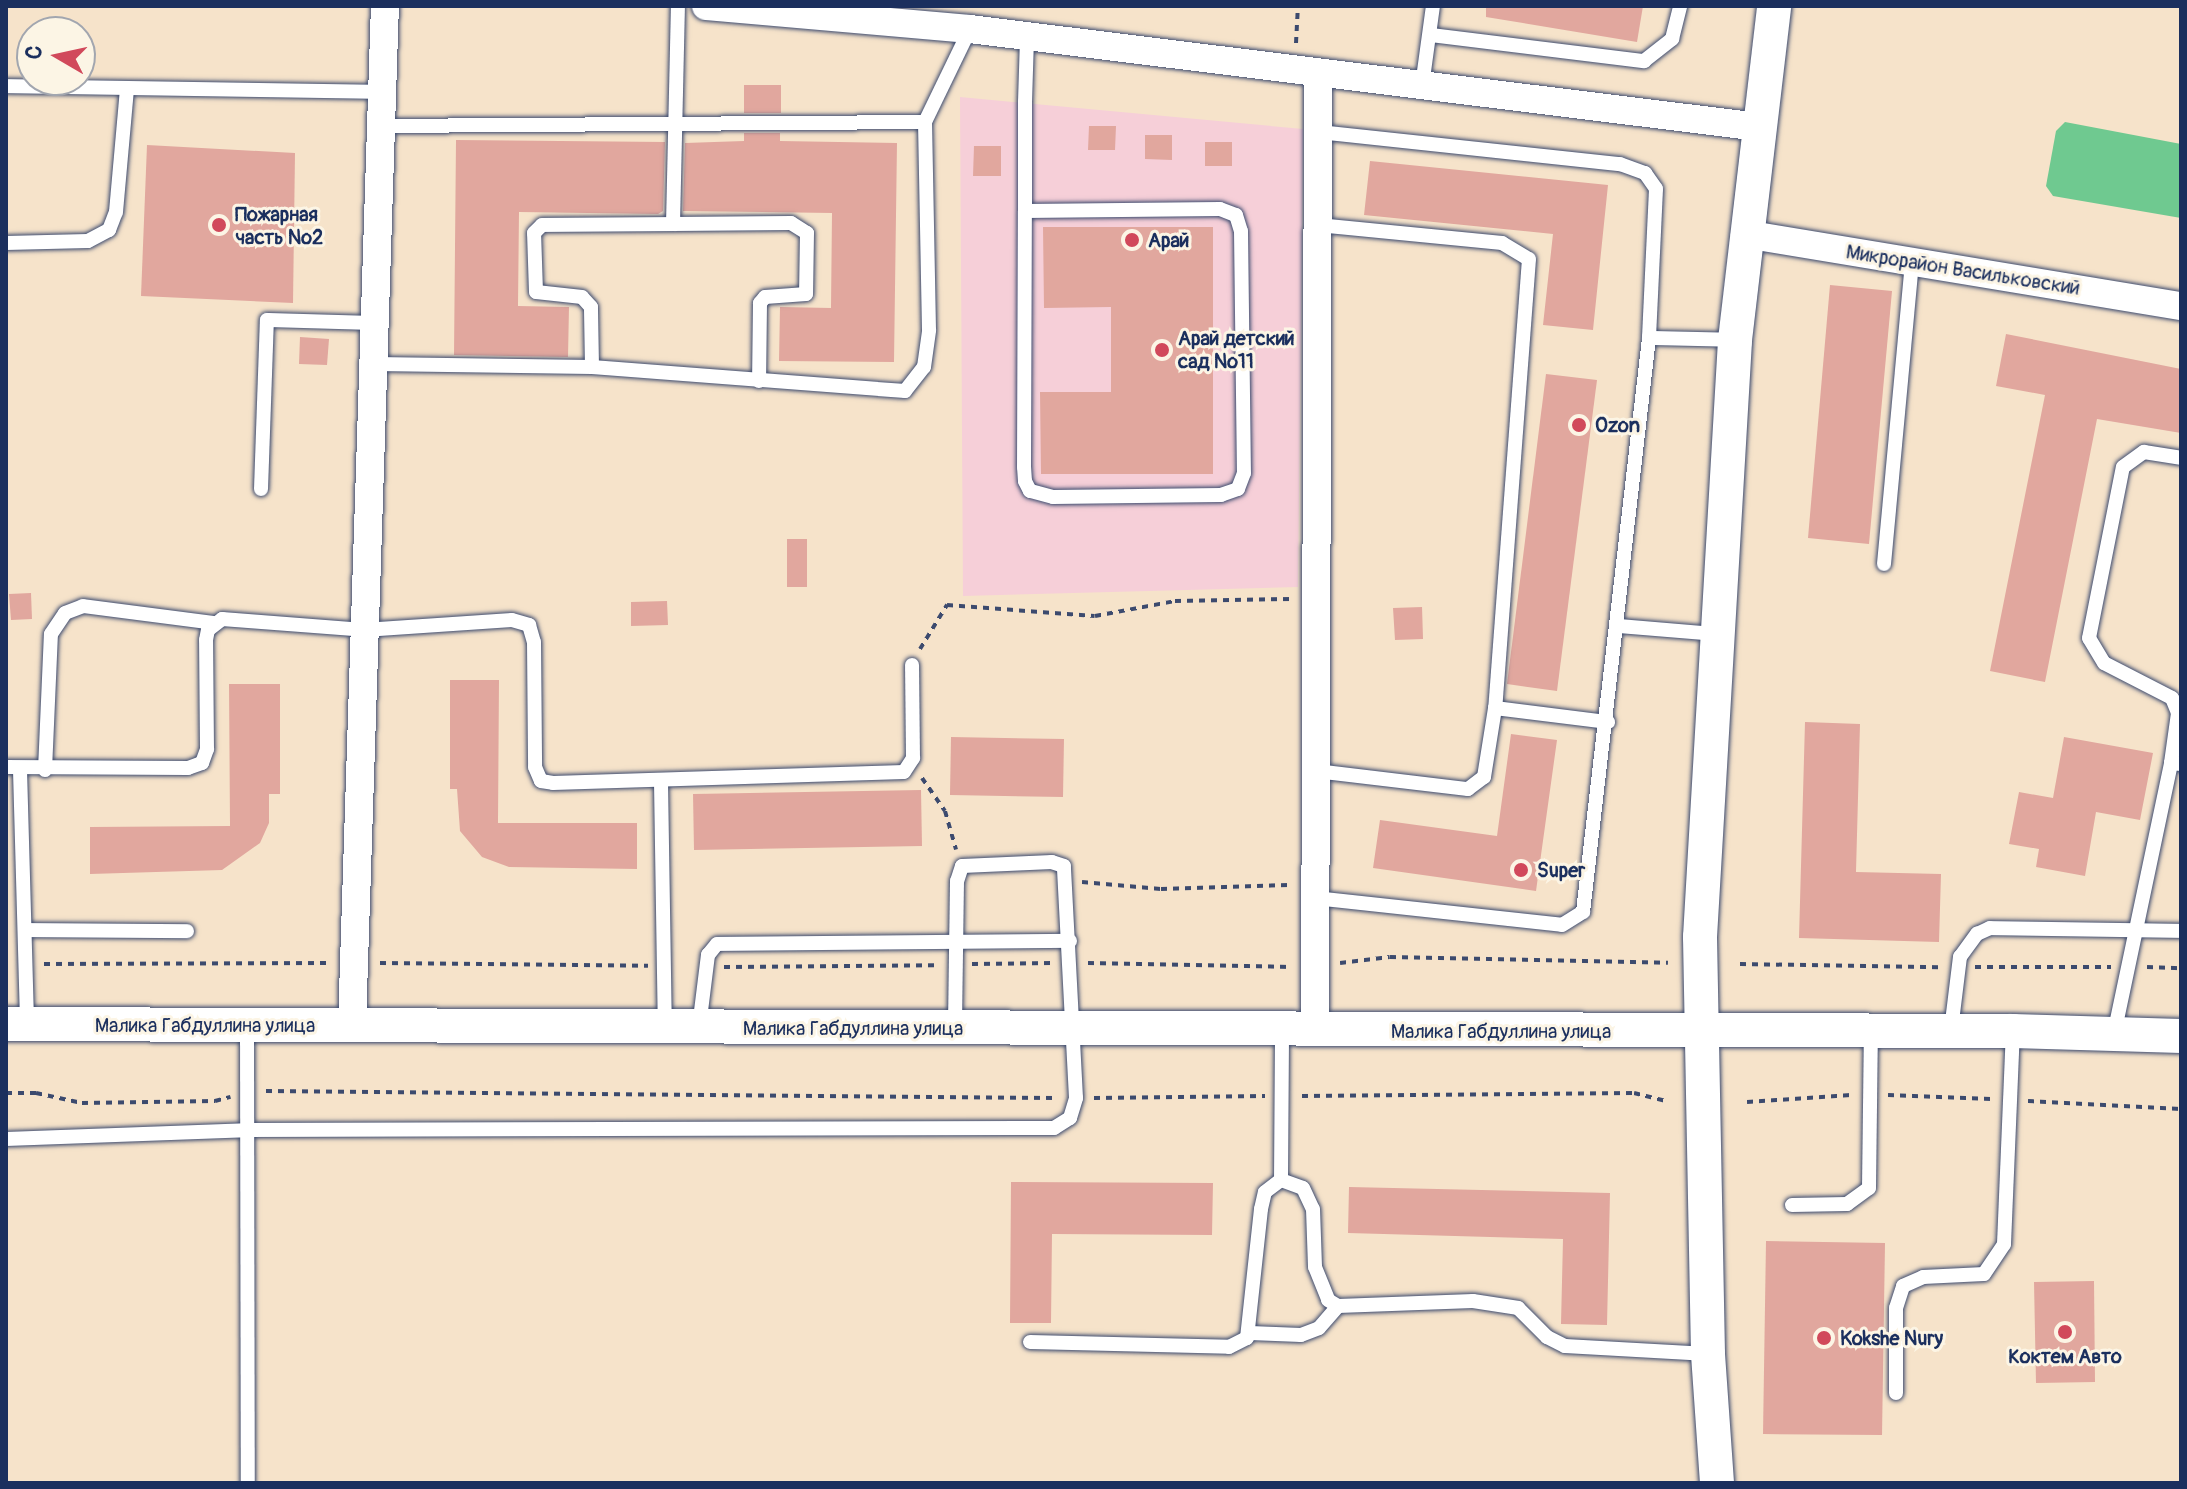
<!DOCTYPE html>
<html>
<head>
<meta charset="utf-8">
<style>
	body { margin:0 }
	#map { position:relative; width:2187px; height:1489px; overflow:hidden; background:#f6e3ca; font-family:Pangolin,sans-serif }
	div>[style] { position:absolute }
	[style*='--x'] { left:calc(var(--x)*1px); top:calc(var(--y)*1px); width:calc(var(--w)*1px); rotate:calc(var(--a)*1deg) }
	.built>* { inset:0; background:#f6cfd8 }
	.green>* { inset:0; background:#6fc990 }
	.building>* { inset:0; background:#e1a79e }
	.path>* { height:4px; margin-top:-2px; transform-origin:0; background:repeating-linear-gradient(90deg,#3c4a6e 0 6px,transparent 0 12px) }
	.roads { filter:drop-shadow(0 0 2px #3c4a6e) drop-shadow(0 0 2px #3c4a6e) }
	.service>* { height:14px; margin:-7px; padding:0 7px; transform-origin:7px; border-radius:7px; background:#fff }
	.minor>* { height:28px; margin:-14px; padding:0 14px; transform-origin:14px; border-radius:14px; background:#fff }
	.tertiary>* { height:34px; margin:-17px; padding:0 17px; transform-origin:17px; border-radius:17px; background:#fff }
	.dots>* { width:22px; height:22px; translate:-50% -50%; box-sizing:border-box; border:4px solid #fcf5e5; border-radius:50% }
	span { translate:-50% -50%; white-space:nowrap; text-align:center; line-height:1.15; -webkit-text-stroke:6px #fcf5e5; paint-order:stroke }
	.poi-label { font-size:20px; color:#1b2f5e; font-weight:700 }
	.left { translate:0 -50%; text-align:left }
	.street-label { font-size:20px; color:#1b2f5e }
	.frame { position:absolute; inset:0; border:8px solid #1b2f5e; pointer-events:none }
	.north { position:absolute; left:16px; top:16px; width:80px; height:80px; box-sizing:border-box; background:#fcf5e5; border:2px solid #a2a6af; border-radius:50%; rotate:279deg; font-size:22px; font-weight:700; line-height:32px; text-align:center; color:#1b2f5e }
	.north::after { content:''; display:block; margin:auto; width:28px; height:36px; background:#d1495b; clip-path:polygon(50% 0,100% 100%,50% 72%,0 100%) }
</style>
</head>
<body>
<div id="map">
	<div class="built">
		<i style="clip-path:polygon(960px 97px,1303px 129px,1298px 587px,963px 596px)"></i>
	</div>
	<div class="green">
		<i style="clip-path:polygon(2065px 122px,2181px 144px,2181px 218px,2053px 196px,2046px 186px,2056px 131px)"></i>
	</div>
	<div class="building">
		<i style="clip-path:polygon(1486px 6px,1643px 6px,1637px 42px,1486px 17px)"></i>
		<i style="clip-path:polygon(744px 85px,781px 85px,781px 113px,744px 113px)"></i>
		<i style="clip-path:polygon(1089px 126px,1116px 126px,1115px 150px,1088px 150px)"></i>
		<i style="clip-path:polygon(744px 133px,780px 133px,780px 141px,897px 143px,894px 362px,779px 361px,780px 307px,831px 308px,832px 213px,683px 211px,685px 143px,744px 141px)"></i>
		<i style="clip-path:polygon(1145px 135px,1172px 135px,1172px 160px,1145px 159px)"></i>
		<i style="clip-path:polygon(456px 140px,665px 142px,663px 211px,658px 214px,519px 212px,518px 306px,569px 307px,568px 357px,454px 355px)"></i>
		<i style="clip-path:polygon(1205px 142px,1232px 142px,1232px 166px,1205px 166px)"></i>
		<i style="clip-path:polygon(147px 145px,295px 153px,293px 303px,141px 296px)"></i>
		<i style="clip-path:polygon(974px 146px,1001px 146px,1001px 176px,973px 176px)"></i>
		<i style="clip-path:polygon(1370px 161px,1608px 185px,1593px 330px,1543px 325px,1553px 234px,1364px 215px)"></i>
		<i style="clip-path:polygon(1043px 227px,1213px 227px,1213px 474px,1041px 474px,1040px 392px,1111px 392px,1111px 307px,1044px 308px)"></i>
		<i style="clip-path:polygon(1830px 285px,1892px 291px,1869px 544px,1808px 538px)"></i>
		<i style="clip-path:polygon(2006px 334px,2181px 369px,2181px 433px,2097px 419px,2045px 682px,1990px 671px,2045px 395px,1996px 386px)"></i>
		<i style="clip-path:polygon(300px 337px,329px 339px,327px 365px,299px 364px)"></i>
		<i style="clip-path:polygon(1546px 374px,1597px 380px,1557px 691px,1507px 684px)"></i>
		<i style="clip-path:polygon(787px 539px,807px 539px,807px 587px,787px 587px)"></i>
		<i style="clip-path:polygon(31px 593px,32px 619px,11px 620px,9px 594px)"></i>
		<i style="clip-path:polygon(667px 601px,668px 625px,631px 626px,631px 602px)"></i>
		<i style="clip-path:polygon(1422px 607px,1423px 639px,1395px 640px,1393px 608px)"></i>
		<i style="clip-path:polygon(450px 680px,499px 680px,498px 823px,637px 823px,637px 869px,509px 867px,482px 857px,460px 831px,457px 789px,450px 789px)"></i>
		<i style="clip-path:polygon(229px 684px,280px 684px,280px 794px,269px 794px,269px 823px,260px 843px,222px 870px,90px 874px,90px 827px,230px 826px)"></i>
		<i style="clip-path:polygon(1805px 722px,1860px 724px,1856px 872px,1941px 874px,1939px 942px,1799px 938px)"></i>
		<i style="clip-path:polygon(1511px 734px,1557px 740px,1536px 891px,1373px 868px,1380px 820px,1497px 836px)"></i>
		<i style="clip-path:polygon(951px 737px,1064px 739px,1063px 797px,950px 795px)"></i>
		<i style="clip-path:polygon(2064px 737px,2153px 753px,2140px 820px,2096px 812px,2085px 876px,2036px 867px,2039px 849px,2009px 844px,2019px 792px,2053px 798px)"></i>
		<i style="clip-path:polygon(921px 790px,922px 846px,694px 850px,693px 794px)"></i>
		<i style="clip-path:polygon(1011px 1182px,1213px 1183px,1212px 1235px,1052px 1234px,1051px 1323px,1010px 1323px)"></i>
		<i style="clip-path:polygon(1349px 1187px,1610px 1193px,1607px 1325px,1561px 1324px,1563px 1239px,1348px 1233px)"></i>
		<i style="clip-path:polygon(1766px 1241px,1885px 1243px,1882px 1435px,1763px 1434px)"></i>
		<i style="clip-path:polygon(2094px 1281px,2095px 1382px,2036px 1383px,2034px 1282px)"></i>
	</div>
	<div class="path">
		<i style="--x:1296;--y:43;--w:37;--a:-87"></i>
		<i style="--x:920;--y:649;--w:52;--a:-58.5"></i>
		<i style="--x:947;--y:605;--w:148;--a:4.3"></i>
		<i style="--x:1095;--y:616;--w:81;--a:-10.6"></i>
		<i style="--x:1175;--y:601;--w:118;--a:-1"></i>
		<i style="--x:922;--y:778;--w:40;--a:55.1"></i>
		<i style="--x:945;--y:811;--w:40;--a:74"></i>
		<i style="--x:1082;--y:882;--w:79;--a:5.1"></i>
		<i style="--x:1161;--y:889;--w:128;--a:-1.8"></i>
		<i style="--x:380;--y:963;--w:268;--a:0.6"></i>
		<i style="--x:1088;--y:963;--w:203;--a:1.1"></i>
		<i style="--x:1340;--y:963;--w:50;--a:-6.8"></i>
		<i style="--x:1390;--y:957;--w:278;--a:1.2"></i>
		<i style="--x:44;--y:964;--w:284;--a:-0.2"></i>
		<i style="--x:972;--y:964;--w:80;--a:-0.7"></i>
		<i style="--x:1740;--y:964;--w:199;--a:0.9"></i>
		<i style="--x:724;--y:967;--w:212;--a:-0.5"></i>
		<i style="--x:1975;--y:967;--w:136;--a:0"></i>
		<i style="--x:2147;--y:967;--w:34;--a:2"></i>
		<i style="--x:266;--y:1091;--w:791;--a:0.51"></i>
		<i style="--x:6;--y:1093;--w:30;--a:0"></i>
		<i style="--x:36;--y:1093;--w:47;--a:12.3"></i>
		<i style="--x:82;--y:1103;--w:133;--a:-0.9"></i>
		<i style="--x:215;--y:1101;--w:16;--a:-15"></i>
		<i style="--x:1888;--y:1095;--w:103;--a:2.2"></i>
		<i style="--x:1302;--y:1096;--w:332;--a:-0.5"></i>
		<i style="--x:1634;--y:1093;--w:34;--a:14"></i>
		<i style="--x:1094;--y:1098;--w:171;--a:-0.7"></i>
		<i style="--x:2028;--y:1101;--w:153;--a:3"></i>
		<i style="--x:1747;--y:1102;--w:104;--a:-3.9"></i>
	</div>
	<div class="roads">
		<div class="service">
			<i style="--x:1431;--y:35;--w:215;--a:7"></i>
			<i style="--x:1644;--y:61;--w:36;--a:-38"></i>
			<i style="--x:1672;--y:39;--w:34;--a:-76"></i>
			<i style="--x:6;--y:86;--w:376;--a:0.9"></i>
			<i style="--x:1422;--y:86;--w:81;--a:-82.2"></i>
			<i style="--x:381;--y:126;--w:544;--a:-0.42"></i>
			<i style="--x:1319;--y:132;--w:303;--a:6.1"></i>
			<i style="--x:1620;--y:164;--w:27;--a:20"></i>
			<i style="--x:1645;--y:173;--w:19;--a:55"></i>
			<i style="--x:1656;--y:189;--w:149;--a:92.7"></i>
			<i style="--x:1025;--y:211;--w:195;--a:-0.6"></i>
			<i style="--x:1220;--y:209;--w:17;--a:21"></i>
			<i style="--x:1236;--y:215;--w:17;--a:73"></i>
			<i style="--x:1241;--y:231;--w:242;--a:89.3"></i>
			<i style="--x:1244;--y:473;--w:17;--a:111"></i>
			<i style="--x:1238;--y:489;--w:18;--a:161"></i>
			<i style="--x:1221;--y:495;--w:168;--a:179.3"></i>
			<i style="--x:1053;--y:497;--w:24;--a:-165"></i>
			<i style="--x:1030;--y:491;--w:11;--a:-117"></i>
			<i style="--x:1025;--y:481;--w:14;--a:-94"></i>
			<i style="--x:1024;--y:467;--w:256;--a:-89.8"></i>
			<i style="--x:1025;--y:211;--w:109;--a:-90"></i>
			<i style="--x:1025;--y:102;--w:65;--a:-88.2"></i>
			<i style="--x:673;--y:224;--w:118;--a:-0.5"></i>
			<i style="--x:791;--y:223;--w:19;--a:32"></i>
			<i style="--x:807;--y:233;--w:61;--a:90.9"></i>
			<i style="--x:806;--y:294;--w:41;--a:175.8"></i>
			<i style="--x:765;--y:297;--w:8;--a:130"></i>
			<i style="--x:760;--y:303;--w:78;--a:90.7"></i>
			<i style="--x:1318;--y:225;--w:185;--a:5.6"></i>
			<i style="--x:1502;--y:243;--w:31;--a:31"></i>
			<i style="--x:1529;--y:259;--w:450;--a:94.3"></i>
			<i style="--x:6;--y:243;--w:82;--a:-1.4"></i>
			<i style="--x:88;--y:241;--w:24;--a:-28"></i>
			<i style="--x:109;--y:230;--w:19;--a:-69"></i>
			<i style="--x:116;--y:212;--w:124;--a:-84.9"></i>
			<i style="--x:375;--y:364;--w:217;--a:0.8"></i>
			<i style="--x:592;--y:367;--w:314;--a:4.4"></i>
			<i style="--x:905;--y:391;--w:31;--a:-52"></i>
			<i style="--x:924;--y:367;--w:37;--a:-82"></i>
			<i style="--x:929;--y:330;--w:208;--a:-91.1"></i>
			<i style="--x:925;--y:122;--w:103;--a:-64.2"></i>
			<i style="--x:592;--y:367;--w:60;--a:-91"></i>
			<i style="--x:591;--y:307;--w:13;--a:-132"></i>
			<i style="--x:582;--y:297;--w:46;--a:-173.8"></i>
			<i style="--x:536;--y:292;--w:59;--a:-91.9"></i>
			<i style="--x:534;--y:233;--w:11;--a:-45"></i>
			<i style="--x:542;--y:225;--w:131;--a:-0.4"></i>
			<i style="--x:673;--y:224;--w:218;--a:-88.7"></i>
			<i style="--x:261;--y:489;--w:169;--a:-88"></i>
			<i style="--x:267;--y:320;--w:108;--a:1.6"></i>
			<i style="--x:1884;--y:564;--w:304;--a:-84.7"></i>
			<i style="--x:1620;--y:626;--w:96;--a:4.8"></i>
			<i style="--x:2171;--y:763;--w:50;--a:-82"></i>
			<i style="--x:2178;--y:713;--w:16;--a:-112"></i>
			<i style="--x:2172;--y:698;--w:76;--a:-152.8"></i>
			<i style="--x:2104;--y:663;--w:29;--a:-121"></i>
			<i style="--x:2089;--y:638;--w:174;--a:-78.8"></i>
			<i style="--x:2123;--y:467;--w:26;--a:-36"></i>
			<i style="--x:2144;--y:452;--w:37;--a:9"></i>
			<i style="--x:6;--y:767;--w:182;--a:0.3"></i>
			<i style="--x:188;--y:768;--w:15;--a:-20"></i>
			<i style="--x:202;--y:763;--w:15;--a:-70"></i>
			<i style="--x:207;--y:749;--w:109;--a:-90.5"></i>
			<i style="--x:206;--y:640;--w:10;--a:-79"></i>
			<i style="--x:208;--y:630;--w:18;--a:-38"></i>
			<i style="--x:222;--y:619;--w:142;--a:4.4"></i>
			<i style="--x:364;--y:630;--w:148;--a:-3.9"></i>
			<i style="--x:512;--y:620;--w:18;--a:16"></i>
			<i style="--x:529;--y:625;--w:18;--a:74"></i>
			<i style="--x:534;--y:642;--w:125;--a:89.5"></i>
			<i style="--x:535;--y:767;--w:15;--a:67"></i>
			<i style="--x:541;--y:781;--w:12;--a:9"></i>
			<i style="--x:553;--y:783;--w:351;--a:-1.8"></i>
			<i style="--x:904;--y:772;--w:17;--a:-57"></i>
			<i style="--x:913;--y:758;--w:93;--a:-90.6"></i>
			<i style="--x:20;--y:770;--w:254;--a:88.4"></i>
			<i style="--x:45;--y:770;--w:136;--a:-87.5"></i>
			<i style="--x:51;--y:634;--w:25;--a:-56"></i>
			<i style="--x:65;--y:613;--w:19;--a:-21"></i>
			<i style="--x:83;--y:606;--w:132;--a:7.4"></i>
			<i style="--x:1316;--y:771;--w:153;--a:6.8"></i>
			<i style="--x:1468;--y:789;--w:20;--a:-37"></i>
			<i style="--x:1484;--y:777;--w:70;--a:-80.9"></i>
			<i style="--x:1495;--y:708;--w:114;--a:7.1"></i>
			<i style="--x:661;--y:782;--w:243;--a:89.1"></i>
			<i style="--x:1315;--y:898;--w:248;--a:6.2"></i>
			<i style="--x:1562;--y:925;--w:25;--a:-32"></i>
			<i style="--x:1583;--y:912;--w:578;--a:-83.44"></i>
			<i style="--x:1649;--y:338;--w:86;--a:1.3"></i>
			<i style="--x:25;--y:930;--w:162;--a:0.4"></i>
			<i style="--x:247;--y:1025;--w:458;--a:89.9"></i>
			<i style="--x:699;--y:1027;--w:73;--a:-82.9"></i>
			<i style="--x:708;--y:955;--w:14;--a:-51"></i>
			<i style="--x:717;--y:944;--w:353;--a:-0.5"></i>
			<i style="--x:1951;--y:1030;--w:74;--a:-83"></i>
			<i style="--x:1960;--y:957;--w:29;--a:-54"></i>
			<i style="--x:1977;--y:934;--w:14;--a:-25"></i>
			<i style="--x:1990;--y:928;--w:191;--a:0.9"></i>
			<i style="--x:2114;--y:1034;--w:277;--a:-78.1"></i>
			<i style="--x:2171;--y:763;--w:10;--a:6"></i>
			<i style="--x:6;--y:1139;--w:240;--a:-2.1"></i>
			<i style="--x:246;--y:1130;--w:808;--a:-0.14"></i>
			<i style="--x:1054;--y:1128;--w:19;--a:-32"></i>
			<i style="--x:1070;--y:1118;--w:21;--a:-73"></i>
			<i style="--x:1076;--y:1098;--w:232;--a:-93"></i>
			<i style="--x:1064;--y:866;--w:13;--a:-162"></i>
			<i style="--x:1052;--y:862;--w:90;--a:177.5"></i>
			<i style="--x:962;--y:866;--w:16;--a:108"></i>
			<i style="--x:957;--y:881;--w:147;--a:90.8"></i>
			<i style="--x:1281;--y:1180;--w:23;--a:20"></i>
			<i style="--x:1303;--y:1188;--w:23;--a:65"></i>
			<i style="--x:1313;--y:1209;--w:58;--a:88"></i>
			<i style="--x:1315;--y:1267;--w:35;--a:68"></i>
			<i style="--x:1328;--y:1300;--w:12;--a:31"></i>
			<i style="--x:1338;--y:1306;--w:135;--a:-2.1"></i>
			<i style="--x:1473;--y:1301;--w:46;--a:8.8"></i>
			<i style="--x:1518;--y:1308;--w:41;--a:45"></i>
			<i style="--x:1547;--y:1337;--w:20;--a:27"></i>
			<i style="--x:1565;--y:1346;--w:143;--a:3.2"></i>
			<i style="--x:1792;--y:1205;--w:55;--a:-1"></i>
			<i style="--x:1847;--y:1204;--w:27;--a:-36"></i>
			<i style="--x:1869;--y:1188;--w:157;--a:-89.3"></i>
			<i style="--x:1250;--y:1333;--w:51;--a:2.2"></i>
			<i style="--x:1301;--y:1335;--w:19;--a:-21"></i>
			<i style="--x:1319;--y:1328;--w:29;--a:-49"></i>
			<i style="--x:1030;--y:1342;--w:199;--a:1.4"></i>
			<i style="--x:1229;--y:1347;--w:20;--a:-27"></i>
			<i style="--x:1247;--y:1338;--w:130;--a:-83.8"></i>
			<i style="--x:1261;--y:1209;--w:17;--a:-77"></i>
			<i style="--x:1265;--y:1192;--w:20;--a:-37"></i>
			<i style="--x:1281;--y:1180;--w:150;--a:-89.6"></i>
			<i style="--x:1896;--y:1393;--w:85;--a:-90"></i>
			<i style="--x:1896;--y:1308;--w:23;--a:-72"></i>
			<i style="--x:1903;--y:1286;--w:22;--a:-24"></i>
			<i style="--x:1923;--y:1277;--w:61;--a:-2.8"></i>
			<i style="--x:1984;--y:1274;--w:36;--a:-56"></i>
			<i style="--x:2004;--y:1244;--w:213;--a:-87.6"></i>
		</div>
		<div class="minor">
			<i style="--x:706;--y:6;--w:265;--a:5"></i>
			<i style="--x:970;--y:29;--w:795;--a:7.08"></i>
			<i style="--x:1745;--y:234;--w:442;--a:9.4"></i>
			<i style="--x:352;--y:1025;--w:1020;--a:-88.15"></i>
			<i style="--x:1315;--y:1030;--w:956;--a:-89.82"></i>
		</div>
		<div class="tertiary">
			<i style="--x:6;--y:1024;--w:2007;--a:0.2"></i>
			<i style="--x:2013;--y:1031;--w:168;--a:1.7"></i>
			<i style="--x:1717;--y:1483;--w:129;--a:-94"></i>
			<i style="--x:1708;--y:1354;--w:417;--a:-91.1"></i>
			<i style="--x:1700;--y:937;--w:598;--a:-86.64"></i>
			<i style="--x:1735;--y:340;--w:336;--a:-83.3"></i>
		</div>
	</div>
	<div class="dots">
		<i style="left:219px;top:225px;background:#d1495b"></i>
		<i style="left:1132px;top:240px;background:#d1495b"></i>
		<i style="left:1162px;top:350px;background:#d1495b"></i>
		<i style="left:1579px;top:425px;background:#d1495b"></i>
		<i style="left:1521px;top:870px;background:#d1495b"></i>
		<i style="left:2065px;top:1332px;background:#d1495b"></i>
		<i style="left:1824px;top:1338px;background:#d1495b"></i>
	</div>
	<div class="poi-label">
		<span class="left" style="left:235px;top:226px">Пожарная<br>часть №2</span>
		<span class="left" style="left:1148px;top:240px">Арай</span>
		<span class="left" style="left:1178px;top:350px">Арай детский<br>сад №11</span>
		<span class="left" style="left:1595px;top:425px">Ozon</span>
		<span class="left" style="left:1537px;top:870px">Super</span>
		<span class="left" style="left:1840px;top:1338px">Kokshe Nury</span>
		<span style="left:2065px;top:1356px">Коктем Авто</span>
	</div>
	<div class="street-label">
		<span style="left:1963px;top:270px;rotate:9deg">Микрорайон Васильковский</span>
		<span style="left:205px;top:1025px">Малика Габдуллина улица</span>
		<span style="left:853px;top:1028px">Малика Габдуллина улица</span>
		<span style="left:1501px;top:1031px">Малика Габдуллина улица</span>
	</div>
	<div class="frame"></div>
	<div class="north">С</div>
</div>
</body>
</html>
